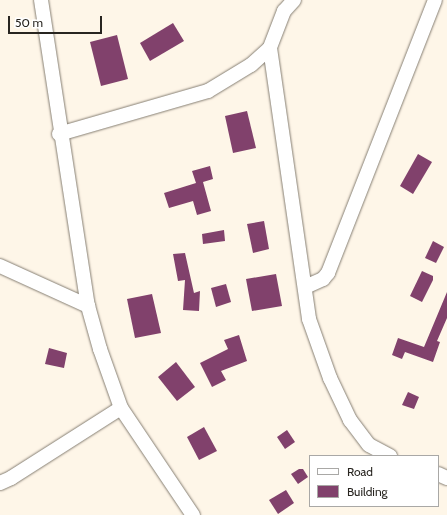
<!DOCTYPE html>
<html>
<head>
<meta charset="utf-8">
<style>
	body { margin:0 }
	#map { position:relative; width:447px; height:515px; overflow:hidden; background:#fef6e8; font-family:Cabin,sans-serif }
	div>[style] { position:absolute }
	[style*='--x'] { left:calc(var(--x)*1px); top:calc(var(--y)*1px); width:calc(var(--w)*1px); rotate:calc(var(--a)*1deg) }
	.building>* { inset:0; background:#81416c }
	.roads { filter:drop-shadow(0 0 1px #867f73) drop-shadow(0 0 1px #867f73) }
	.street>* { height:14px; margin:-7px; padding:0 7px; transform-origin:7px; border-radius:7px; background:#fff }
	span { translate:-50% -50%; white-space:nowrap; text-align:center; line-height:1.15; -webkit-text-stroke:4px #fff; paint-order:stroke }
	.legend { position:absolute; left:309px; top:455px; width:130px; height:52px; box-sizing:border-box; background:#fff; border:1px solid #a9a8a6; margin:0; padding:5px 7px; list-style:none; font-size:12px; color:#282520 }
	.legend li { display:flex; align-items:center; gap:8px; height:20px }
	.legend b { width:20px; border:1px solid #a9a8a6 }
	.scale { position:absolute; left:8px; top:16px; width:94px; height:18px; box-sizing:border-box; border:2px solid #282520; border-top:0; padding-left:5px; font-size:12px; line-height:14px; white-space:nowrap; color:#282520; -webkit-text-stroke:3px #fff; paint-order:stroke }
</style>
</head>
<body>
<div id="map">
	<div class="building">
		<i style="clip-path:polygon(173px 23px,184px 41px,150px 61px,140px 43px)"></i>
		<i style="clip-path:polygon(117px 35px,128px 79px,101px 86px,90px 42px)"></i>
		<i style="clip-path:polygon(247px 111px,256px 148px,233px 153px,225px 116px)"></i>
		<i style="clip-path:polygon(418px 154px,432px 162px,413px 194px,400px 186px)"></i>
		<i style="clip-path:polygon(210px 166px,213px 179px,203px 182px,211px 211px,197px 215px,193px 201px,169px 208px,164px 193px,196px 183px,192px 171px)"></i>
		<i style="clip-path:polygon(264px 221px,269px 249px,253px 253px,247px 224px)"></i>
		<i style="clip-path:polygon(224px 230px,225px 241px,203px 244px,202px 234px)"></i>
		<i style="clip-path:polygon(433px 241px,444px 247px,436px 263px,425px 258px)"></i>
		<i style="clip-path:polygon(185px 253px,194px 293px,200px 291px,199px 311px,183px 310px,185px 280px,178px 281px,173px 254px)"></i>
		<i style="clip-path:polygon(422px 271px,433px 276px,433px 280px,422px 302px,410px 296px)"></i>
		<i style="clip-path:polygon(276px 274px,282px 306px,252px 311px,246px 279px)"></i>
		<i style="clip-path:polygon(226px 284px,231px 302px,216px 307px,211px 288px)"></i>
		<i style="clip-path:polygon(447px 292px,447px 318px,437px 341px,440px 342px,433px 362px,405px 352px,402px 359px,392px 355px,398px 338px,424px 347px)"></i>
		<i style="clip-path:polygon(152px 294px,161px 333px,135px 338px,127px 299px)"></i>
		<i style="clip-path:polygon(239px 335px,247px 361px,221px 371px,226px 380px,212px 387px,200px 363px,228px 349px,224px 340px)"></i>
		<i style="clip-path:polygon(49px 348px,67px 353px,64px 368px,45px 364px)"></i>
		<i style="clip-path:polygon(176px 362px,195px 387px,177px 401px,158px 377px)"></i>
		<i style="clip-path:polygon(408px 392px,419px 397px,414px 409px,402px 405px)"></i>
		<i style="clip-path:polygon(204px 427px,217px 451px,199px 460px,187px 437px)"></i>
		<i style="clip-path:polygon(287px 430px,295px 442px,285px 449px,277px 437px)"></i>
		<i style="clip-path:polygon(299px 469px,303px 469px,308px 477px,298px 484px,291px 474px)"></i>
		<i style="clip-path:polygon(286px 490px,294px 503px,278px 514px,269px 500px)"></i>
	</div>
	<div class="roads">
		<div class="street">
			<i style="--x:41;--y:0;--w:310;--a:81.3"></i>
			<i style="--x:88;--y:306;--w:45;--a:74.4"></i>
			<i style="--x:100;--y:349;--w:63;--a:70.4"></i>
			<i style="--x:121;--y:408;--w:129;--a:56.1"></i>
			<i style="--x:294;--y:0;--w:15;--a:132"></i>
			<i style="--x:284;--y:11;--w:40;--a:111"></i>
			<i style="--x:270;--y:48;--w:274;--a:81.8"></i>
			<i style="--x:309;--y:319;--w:63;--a:70.4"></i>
			<i style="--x:330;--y:378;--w:47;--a:64.5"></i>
			<i style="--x:350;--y:420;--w:31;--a:53"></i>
			<i style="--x:369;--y:445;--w:24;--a:28"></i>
			<i style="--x:59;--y:134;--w:155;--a:-16.1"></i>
			<i style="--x:208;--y:91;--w:50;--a:-31.2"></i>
			<i style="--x:251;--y:65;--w:25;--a:-42"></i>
			<i style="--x:0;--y:266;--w:97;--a:24.4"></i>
			<i style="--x:305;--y:287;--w:20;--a:-24"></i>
			<i style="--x:323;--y:279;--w:8;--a:-50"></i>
			<i style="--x:328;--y:273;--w:293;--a:-68.6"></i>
			<i style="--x:438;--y:474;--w:10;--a:24"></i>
			<i style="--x:0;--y:483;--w:12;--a:-24"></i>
			<i style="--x:11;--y:478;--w:130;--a:-32.5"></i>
		</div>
	</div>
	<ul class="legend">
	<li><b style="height:5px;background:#fff"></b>Road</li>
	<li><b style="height:11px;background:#81416c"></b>Building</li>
	</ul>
	<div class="scale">50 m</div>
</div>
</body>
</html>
